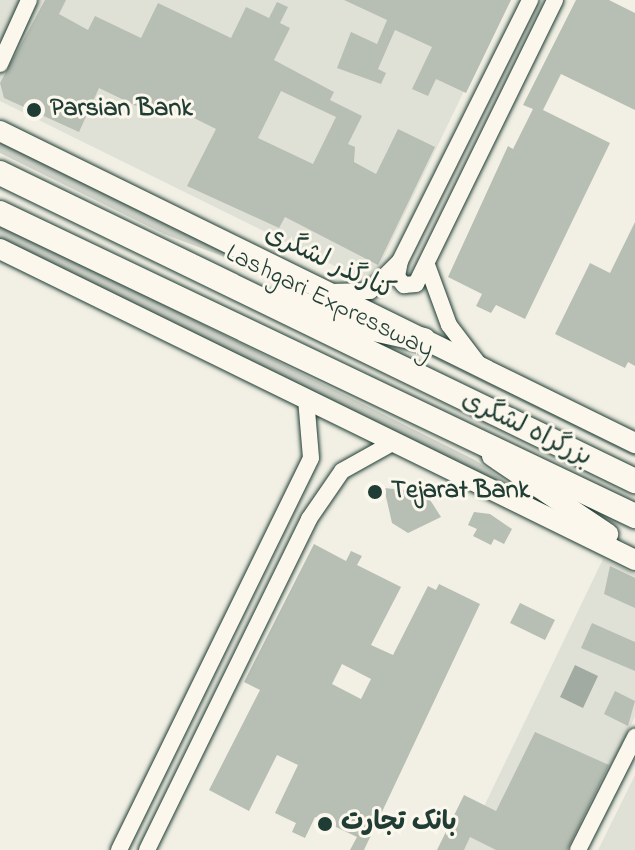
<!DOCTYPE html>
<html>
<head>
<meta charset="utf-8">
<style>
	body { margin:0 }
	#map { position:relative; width:635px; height:850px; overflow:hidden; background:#f2f0e5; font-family:"Indie Flower","Playpen Sans Arabic",sans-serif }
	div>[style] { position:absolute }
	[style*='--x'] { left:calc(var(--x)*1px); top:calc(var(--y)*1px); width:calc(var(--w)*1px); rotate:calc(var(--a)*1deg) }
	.built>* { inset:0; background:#e0e1d6 }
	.green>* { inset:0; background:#cfd2c8 }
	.water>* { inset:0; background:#a2aba1 }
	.building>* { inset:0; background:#b7beb3 }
	.roads { filter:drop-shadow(0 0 2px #1f3d34) drop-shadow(0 0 2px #1f3d34) }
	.minor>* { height:16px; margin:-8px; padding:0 8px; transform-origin:8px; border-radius:8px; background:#fbf7ec }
	.major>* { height:20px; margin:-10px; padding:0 10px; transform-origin:10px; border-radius:10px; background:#fbf7ec }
	.highway>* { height:24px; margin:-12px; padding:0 12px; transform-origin:12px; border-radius:12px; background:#fbf7ec }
	.dots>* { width:22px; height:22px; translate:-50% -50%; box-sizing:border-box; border:4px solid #fbf7ec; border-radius:50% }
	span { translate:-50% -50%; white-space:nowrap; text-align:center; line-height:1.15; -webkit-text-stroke:6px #fbf7ec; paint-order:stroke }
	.poi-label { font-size:26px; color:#1f3d34; font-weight:700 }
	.left { translate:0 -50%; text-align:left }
	.street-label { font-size:26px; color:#1f3d34 }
</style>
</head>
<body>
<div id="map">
	<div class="built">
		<i style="clip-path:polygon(0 0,508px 0,371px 284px,0 101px)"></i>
		<i style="clip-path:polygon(603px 559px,635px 574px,635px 717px,569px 850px,463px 850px)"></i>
		<i style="clip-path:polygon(635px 775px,635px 850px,598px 850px)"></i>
	</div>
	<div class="green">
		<i style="clip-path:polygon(0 139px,301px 286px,164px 234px,0 153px)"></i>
		<i style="clip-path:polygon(0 223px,475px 460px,532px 500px,0 240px)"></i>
		<i style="clip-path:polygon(388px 336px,427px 338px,635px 440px,635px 457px)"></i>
	</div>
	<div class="water">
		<i style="clip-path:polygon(575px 665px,598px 676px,583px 708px,560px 697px)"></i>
	</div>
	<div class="building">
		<i style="clip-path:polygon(evenodd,45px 0,66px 0,59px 14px,88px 30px,95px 16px,141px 38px,158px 3px,231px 38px,246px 7px,269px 18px,277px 2px,288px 7px,280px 23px,290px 28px,274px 60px,334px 92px,330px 100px,362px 116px,348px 144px,355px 147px,354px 162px,376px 174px,398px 129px,435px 147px,378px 265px,285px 217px,279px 228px,187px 186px,216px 129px,162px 102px,155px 115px,99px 88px,79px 132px,4px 98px,0 83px,45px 0,281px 91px,336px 117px,313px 164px,258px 138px,281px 91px)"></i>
		<i style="clip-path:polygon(344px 0,511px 0,466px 93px,436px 79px,428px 96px,412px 89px,432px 47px,395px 30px,378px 69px,386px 73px,381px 84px,337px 68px,351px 32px,377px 44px,387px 20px)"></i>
		<i style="clip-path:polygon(576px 0,609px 0,635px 13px,635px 110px,561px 74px,543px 110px,610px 143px,525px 319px,496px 305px,491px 313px,476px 306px,482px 294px,448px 277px,508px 146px,513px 149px,533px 109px,523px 105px)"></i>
		<i style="clip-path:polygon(635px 222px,635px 366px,628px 362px,625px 368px,555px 334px,590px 263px,610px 273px)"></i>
		<i style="clip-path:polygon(384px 488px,425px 492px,441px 517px,408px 533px,392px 523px)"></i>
		<i style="clip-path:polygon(474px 512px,490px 514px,512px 529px,504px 544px,494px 539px,491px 545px,473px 536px,477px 529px,468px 525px)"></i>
		<i style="clip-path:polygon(evenodd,314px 544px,346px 561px,351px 551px,362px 556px,357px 565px,401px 587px,371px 645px,393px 655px,428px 586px,436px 590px,439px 584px,480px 604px,364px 850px,350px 850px,357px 837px,315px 817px,305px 838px,292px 832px,296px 823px,275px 813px,298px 765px,277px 755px,249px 811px,209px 790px,260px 690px,244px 682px,314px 544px,342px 664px,371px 679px,361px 699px,332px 684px,342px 664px)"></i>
		<i style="clip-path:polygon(610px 566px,635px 578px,635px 608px,604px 594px)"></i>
		<i style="clip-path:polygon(520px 603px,555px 620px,545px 640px,510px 623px)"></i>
		<i style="clip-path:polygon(592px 623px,635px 642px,635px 671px,581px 648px)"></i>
		<i style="clip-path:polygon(615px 691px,635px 701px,628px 726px,604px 714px)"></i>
		<i style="clip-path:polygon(535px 732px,609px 765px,567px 850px,496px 850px,470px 837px,464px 850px,437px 850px,464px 795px,496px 811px)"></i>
	</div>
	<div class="roads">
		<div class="minor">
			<i style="--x:0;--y:64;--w:70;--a:-65.6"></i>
			<i style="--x:400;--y:261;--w:16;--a:101"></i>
			<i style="--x:397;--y:277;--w:11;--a:49"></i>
			<i style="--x:404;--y:285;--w:12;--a:-5"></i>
			<i style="--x:416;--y:284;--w:316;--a:-63.9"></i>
			<i style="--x:427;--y:265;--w:64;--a:69.9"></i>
			<i style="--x:449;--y:325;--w:51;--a:52.9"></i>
			<i style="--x:330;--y:292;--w:40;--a:-1.4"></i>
			<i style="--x:370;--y:291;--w:42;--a:-45"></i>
			<i style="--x:400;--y:261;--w:292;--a:-63.5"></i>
			<i style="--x:119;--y:850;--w:436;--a:-63.9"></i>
			<i style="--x:311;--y:458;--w:59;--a:-94.8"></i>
			<i style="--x:147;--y:850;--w:369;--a:-63.9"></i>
			<i style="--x:309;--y:519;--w:58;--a:-55.5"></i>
			<i style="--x:342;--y:471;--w:60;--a:-29.1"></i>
			<i style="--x:578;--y:850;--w:127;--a:-63.2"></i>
		</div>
		<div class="major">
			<i style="--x:0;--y:131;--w:708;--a:26.17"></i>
			<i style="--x:0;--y:249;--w:707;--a:26.09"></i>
			<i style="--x:492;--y:456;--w:140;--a:33.9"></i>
		</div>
		<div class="highway">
			<i style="--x:0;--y:173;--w:706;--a:25.88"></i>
			<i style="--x:0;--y:213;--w:704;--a:25.51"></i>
			<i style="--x:285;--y:298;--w:94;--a:19.2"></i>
			<i style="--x:374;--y:329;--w:51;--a:12.4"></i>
		</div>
	</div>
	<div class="dots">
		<i style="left:34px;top:110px;background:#1f3d34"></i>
		<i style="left:375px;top:492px;background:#1f3d34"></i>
		<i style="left:325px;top:824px;background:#1f3d34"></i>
	</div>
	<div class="poi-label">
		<span class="left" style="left:50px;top:110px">Parsian Bank</span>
		<span class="left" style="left:391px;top:492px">Tejarat Bank</span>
		<span class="left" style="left:341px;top:824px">بانک تجارت</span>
	</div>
	<div class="street-label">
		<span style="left:329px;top:264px;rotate:26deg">کنارگذر لشگری</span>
		<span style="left:329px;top:303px;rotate:26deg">Lashgari Expressway</span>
		<span style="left:526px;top:430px;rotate:26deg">بزرگراه لشگری</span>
	</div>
</div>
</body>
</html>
